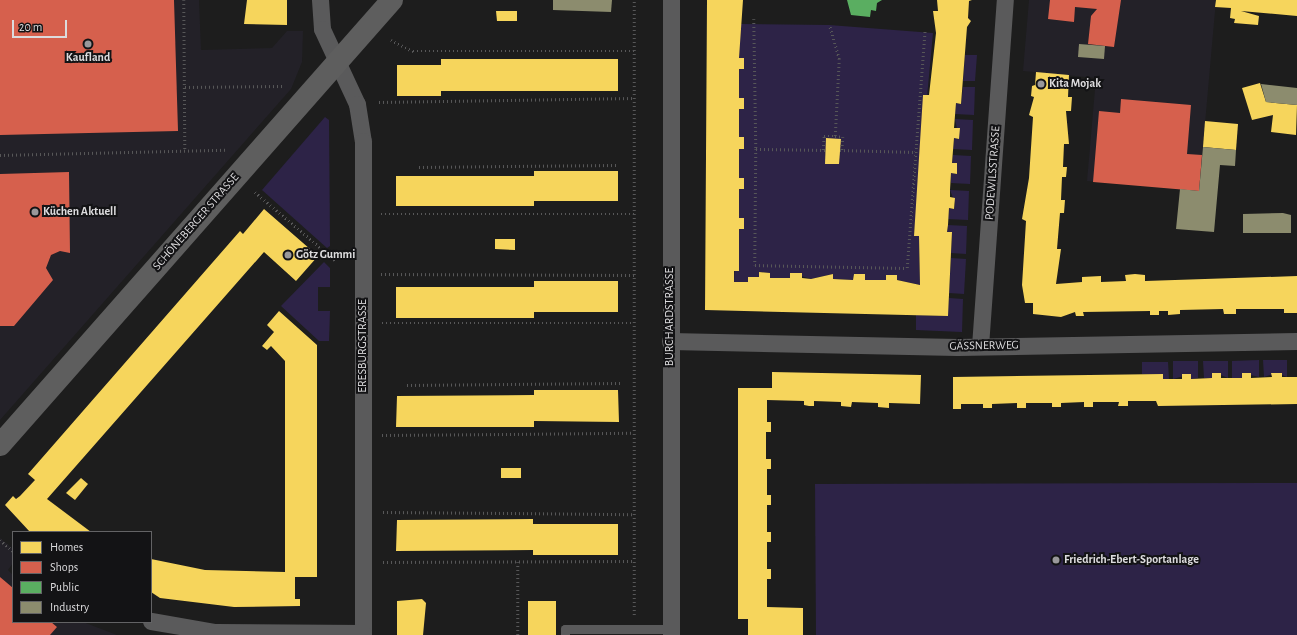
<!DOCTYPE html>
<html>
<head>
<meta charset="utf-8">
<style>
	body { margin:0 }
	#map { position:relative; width:1297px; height:635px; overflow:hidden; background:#1d1d1d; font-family:"Alegreya Sans",sans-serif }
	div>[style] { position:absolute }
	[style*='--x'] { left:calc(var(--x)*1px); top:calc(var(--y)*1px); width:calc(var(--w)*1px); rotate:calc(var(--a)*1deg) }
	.built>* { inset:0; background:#232128 }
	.green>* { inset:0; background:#2d2347 }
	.homes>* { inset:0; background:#f6d55c }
	.shops>* { inset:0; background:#d6604d }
	.public>* { inset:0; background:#5aae61 }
	.industry>* { inset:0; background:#8c8c6e }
	.path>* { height:2.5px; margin-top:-1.25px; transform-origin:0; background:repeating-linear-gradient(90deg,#575758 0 1px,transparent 0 4px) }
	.service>* { height:9px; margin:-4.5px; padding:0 4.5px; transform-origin:4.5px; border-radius:4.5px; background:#5a5a5b }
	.minor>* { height:17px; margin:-8.5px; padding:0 8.5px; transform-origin:8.5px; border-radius:8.5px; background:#5a5a5b }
	.secondary>* { height:22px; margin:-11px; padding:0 11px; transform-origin:11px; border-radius:11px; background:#5e5e5e }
	.dots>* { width:11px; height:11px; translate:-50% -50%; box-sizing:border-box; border:2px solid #131315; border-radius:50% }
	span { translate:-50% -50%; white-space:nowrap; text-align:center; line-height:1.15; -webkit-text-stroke:4px #131315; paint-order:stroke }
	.poi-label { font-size:12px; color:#dcdbdd; font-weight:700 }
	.left { translate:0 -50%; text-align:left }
	.street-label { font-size:12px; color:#dcdbdd }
	.legend { position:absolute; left:12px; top:531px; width:140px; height:92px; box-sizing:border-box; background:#131315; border:1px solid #636365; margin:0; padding:5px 7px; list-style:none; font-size:12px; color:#dcdbdd }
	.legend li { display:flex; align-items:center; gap:8px; height:20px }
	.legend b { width:20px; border:1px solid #636365 }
	.scale { position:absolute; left:12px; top:20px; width:55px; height:18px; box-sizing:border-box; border:2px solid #dcdbdd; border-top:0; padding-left:5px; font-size:12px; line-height:14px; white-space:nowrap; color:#dcdbdd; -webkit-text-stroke:3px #131315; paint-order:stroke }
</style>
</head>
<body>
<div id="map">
	<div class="built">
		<i style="clip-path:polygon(0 0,199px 0,201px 50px,272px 48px,287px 31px,303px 31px,302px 62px,291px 89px,0 420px)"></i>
		<i style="clip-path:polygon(1029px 0,1216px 0,1199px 191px,1087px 181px,1096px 78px,1023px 71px)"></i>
		<i style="clip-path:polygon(0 538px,13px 549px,13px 563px,8px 570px,13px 575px,13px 622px,83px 622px,117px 635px,0 635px)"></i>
	</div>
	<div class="green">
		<i style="clip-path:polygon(739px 24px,829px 25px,933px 33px,914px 236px,919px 236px,920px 285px,897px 280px,897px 275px,886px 275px,886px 280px,865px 280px,865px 274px,854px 274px,853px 280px,833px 279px,833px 274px,811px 279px,791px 273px,790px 278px,770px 278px,770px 273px,759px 272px,759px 277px,748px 277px,748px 282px,734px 282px,739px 189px,744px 189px,744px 178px,739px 178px,739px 149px,744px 149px,744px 138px,739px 137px,739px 109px,744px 109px,744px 98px,739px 98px,739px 69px,744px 69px,744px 58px,739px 58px)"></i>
		<i style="clip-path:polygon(965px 55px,977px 55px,975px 81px,963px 81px)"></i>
		<i style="clip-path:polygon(963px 87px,975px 87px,974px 115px,955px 114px,956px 103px,961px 104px)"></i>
		<i style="clip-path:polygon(325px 117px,329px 120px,330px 246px,327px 248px,262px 190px)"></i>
		<i style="clip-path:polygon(955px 119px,973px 120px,972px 150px,953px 149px,954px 138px,959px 139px)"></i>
		<i style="clip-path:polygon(953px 155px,971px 156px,970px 184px,951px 183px,951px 173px,957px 174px,957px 163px,952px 163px)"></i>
		<i style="clip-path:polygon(950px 190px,969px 191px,968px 220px,948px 219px,949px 208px,954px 209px,955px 203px)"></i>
		<i style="clip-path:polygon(948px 225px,967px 226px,966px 254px,951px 253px,952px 233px,947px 232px)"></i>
		<i style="clip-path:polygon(951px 258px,966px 259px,964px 294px,949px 293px)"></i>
		<i style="clip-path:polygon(324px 262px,330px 268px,330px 287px,318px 287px,318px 311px,330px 311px,329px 341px,319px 341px,281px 306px)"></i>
		<i style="clip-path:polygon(949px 298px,963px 299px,962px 332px,916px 330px,916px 315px,947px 316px)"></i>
		<i style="clip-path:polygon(1259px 360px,1259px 377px,1242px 373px,1242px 378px,1232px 378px,1232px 361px)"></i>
		<i style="clip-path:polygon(1263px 360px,1287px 360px,1287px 377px,1277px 373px,1264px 377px)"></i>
		<i style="clip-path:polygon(1173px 361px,1198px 361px,1198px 378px,1191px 379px,1191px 374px,1173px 379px)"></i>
		<i style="clip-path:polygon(1203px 361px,1228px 361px,1228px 378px,1216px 373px,1212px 374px,1212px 378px,1204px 378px)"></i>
		<i style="clip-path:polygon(1142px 362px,1168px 362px,1169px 379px,1163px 379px,1163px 374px,1142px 374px)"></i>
		<i style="clip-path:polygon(1297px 483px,1297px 635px,816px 635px,815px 484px)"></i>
	</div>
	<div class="homes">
		<i style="clip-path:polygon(247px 0,287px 0,287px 25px,244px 24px)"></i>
		<i style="clip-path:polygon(707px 0,743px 0,739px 58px,744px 58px,744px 69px,739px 69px,739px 98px,744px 98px,744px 109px,739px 109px,739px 137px,744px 137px,744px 149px,739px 149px,739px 178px,744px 178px,744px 189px,739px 189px,739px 218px,744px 218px,744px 229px,739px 229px,739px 271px,734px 271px,734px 282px,748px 282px,748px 277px,759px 277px,759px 272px,770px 273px,770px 278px,790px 278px,790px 273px,802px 273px,802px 278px,811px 279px,833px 274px,833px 279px,853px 280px,854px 274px,865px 274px,865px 280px,886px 280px,886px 275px,897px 275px,897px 280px,920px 285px,919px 236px,914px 236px,923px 95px,929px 95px,936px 33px,933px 11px,938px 11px,937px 0,972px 0,969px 1px,968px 18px,971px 21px,967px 27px,961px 104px,956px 103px,954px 128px,960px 128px,959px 139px,954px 138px,952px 163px,957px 163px,957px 174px,951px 173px,950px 190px,950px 197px,955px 198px,954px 209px,949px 208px,948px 225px,947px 232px,952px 232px,948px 316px,705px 310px)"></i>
		<i style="clip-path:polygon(1216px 0,1297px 0,1297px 16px,1241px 11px,1259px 16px,1258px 25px,1234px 23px,1235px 19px,1230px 18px,1231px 8px,1215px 7px)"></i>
		<i style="clip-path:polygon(496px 11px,517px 11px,517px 21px,497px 21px)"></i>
		<i style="clip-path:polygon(441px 59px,618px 59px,618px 91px,441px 91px,441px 96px,397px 96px,397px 65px,441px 65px)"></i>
		<i style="clip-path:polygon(1036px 72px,1069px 75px,1068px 97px,1072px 97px,1071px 111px,1066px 111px,1069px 144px,1064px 144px,1063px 167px,1067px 167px,1066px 177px,1062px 177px,1061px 200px,1065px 200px,1064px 213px,1060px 213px,1057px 249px,1061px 249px,1056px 284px,1082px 282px,1082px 277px,1101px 276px,1101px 282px,1126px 281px,1125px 275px,1135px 274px,1145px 275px,1145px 281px,1297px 276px,1297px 313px,1284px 313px,1284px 309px,1236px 309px,1236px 314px,1224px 314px,1223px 309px,1180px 310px,1180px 314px,1168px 315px,1168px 311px,1159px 311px,1159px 315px,1150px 315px,1150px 311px,1083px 312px,1084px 316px,1076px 316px,1075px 312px,1061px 317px,1033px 314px,1033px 303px,1025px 303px,1022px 285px,1026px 221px,1022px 219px,1029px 178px,1033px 117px,1029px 115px,1034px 97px,1031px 96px,1032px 86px,1035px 85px)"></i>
		<i style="clip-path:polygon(1260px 83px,1266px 102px,1297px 105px,1296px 135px,1271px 132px,1273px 115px,1252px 120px,1242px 88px)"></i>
		<i style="clip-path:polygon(1205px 121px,1238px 124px,1236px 150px,1203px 147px)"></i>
		<i style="clip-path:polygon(826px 138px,841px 139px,839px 164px,825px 164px)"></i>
		<i style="clip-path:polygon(534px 171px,618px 171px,618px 201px,534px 201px,534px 206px,396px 206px,396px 176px,534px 176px)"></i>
		<i style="clip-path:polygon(264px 209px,318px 256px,296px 281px,264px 252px,47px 499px,91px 532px,30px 532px,5px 505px,13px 496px,16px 499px,20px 496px,35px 480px,28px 474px,240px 231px,243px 234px)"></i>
		<i style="clip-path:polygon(495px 239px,515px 239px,515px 250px,495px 249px)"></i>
		<i style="clip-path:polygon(534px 281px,618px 281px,618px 312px,534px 312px,534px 318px,396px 318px,396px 287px,534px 287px)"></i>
		<i style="clip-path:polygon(279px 311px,317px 345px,317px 577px,295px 577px,295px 599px,300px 599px,300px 606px,234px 607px,160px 598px,151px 592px,151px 559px,205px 570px,285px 572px,285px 361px,271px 346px,267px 350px,262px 346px,274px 332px,267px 325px)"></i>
		<i style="clip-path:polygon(772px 372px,921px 375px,920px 404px,889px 403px,889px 408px,878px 407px,878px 403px,852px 402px,851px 407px,841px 406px,841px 402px,814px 401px,814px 406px,809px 406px,804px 405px,804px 401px,767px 400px,767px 422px,771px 422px,771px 432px,766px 432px,766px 459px,771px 459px,771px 469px,767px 469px,767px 495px,771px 495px,771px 505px,767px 505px,767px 532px,771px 532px,771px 542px,767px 542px,767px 569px,771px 569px,771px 579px,767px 579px,767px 607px,803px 608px,803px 635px,748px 635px,748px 619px,738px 619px,738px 388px,772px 388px)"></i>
		<i style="clip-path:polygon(1212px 373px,1221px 373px,1221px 378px,1242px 378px,1242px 373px,1251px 373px,1251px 378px,1272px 377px,1271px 373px,1282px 373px,1282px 377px,1297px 377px,1297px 404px,1158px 406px,1156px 401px,1128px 401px,1128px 406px,1118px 406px,1119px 402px,1093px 402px,1093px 407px,1084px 407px,1084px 402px,1061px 403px,1061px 407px,1052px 407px,1052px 403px,1026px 403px,1026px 408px,1017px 408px,1017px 403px,992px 404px,992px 408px,983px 408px,983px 404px,961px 404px,961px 409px,953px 409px,953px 377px,1163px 374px,1163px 379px,1182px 379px,1182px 374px,1191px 374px,1191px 379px,1212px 378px)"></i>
		<i style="clip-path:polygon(534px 390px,618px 390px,619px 422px,534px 421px,534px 427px,396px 427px,397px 396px,534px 395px)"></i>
		<i style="clip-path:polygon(501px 468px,521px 468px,521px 478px,501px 478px)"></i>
		<i style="clip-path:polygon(81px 478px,88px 484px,75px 500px,66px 493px)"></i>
		<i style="clip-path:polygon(533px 519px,533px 524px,618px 524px,618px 555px,533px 555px,533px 550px,396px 551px,397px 520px)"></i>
		<i style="clip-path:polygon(422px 599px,426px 603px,423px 635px,397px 635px,397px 601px)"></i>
		<i style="clip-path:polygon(528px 601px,556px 601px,556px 635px,528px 635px)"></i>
	</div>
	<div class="shops">
		<i style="clip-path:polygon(0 0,174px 0,178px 131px,0 135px)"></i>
		<i style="clip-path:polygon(1050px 0,1121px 0,1114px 47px,1088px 44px,1091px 16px,1097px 9px,1075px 7px,1074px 22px,1048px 19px)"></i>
		<i style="clip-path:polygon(1121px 99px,1191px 105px,1187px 154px,1202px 155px,1199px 191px,1093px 182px,1099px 111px,1120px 113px)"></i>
		<i style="clip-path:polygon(69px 172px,70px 253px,60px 251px,51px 255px,46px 268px,53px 280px,14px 326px,0 326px,0 174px)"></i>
		<i style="clip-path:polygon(0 577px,13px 588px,13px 622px,51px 622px,57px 627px,50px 635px,0 635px)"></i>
	</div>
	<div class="public">
		<i style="clip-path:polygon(847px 0,882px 0,877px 3px,876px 11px,871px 10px,870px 17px,851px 15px)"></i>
	</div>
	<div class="industry">
		<i style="clip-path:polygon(553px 0,612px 0,611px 12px,553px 10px)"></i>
		<i style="clip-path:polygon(1079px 44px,1105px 46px,1104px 59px,1078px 57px)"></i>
		<i style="clip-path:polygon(1261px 84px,1297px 88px,1297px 105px,1266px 102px)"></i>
		<i style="clip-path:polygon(1203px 147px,1236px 150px,1235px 166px,1220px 165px,1214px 232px,1176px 229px,1180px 189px,1199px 191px)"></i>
		<i style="clip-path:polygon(1283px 213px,1291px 215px,1291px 233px,1243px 233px,1243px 214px)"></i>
	</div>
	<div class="path">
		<i style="--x:184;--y:0;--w:151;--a:89.6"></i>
		<i style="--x:754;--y:19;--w:130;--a:89.1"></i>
		<i style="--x:756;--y:149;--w:70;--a:0.8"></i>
		<i style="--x:391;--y:40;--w:25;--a:27"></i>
		<i style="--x:413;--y:51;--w:221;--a:0"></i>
		<i style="--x:185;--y:87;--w:100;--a:-0.6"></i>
		<i style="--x:379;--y:102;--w:255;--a:-0.9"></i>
		<i style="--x:835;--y:136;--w:8;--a:7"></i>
		<i style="--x:843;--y:137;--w:13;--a:94"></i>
		<i style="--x:756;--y:149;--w:116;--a:90.5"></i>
		<i style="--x:755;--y:265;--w:152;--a:1.1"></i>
		<i style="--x:907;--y:268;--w:239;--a:-85.7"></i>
		<i style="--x:823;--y:150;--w:14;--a:-86"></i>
		<i style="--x:824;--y:136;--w:11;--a:0"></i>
		<i style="--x:835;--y:136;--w:77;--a:-87"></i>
		<i style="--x:839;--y:59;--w:35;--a:-106"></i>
		<i style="--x:840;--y:150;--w:76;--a:1.5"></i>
		<i style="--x:0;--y:155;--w:226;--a:-1.3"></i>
		<i style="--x:419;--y:167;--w:199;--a:-0.6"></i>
		<i style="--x:255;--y:192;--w:106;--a:40.4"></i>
		<i style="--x:381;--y:214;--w:253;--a:0"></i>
		<i style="--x:381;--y:274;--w:253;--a:0.2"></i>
		<i style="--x:382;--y:323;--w:252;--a:0"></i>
		<i style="--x:407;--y:385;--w:215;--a:-0.5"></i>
		<i style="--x:382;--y:435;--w:252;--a:-0.5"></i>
		<i style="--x:383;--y:512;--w:251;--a:0.5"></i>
		<i style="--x:0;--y:540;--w:17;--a:40"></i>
		<i style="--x:383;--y:562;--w:251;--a:-0.2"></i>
		<i style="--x:518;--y:562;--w:73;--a:90"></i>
		<i style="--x:634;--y:615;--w:615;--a:-90"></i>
	</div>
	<div class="service">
		<i style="--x:565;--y:635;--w:6;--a:-90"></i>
		<i style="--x:565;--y:629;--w:106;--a:0"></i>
	</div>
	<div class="minor">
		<i style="--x:320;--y:0;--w:29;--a:86"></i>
		<i style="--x:322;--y:29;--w:83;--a:65"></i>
		<i style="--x:357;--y:104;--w:37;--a:81"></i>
		<i style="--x:363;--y:141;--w:494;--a:90"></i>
		<i style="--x:670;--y:341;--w:287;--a:1.2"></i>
		<i style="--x:957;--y:347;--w:340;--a:-1"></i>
		<i style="--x:980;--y:346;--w:347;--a:-85.9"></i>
		<i style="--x:151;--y:621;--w:65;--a:9.8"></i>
		<i style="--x:215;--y:632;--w:148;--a:0.4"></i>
		<i style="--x:671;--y:635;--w:635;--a:-90"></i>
	</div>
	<div class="secondary">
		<i style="--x:0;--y:445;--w:593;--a:-48.62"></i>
	</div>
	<div class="dots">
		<i style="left:88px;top:44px;background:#99989a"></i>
		<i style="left:1041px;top:84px;background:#99989a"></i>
		<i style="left:35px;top:212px;background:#99989a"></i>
		<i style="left:288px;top:255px;background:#99989a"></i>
		<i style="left:1056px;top:560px;background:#99989a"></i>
	</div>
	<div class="poi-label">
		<span style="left:88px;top:58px">Kaufland</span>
		<span class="left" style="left:1049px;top:84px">Kita Mojak</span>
		<span class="left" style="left:43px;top:212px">Küchen Aktuell</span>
		<span class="left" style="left:296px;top:255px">Götz Gummi</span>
		<span class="left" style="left:1064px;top:560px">Friedrich-Ebert-Sportanlage</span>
	</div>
	<div class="street-label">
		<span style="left:993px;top:173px;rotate:-86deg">PODEWILSSTRASSE</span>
		<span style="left:196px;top:222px;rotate:-49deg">SCHÖNEBERGER STRASSE</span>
		<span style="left:670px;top:317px;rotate:-90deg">BURCHARDSTRASSE</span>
		<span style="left:363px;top:346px;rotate:-90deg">ERESBURGSTRASSE</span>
		<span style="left:984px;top:346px;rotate:-1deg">GÄSSNERWEG</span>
	</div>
	<ul class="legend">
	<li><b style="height:11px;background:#f6d55c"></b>Homes</li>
	<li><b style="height:11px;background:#d6604d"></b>Shops</li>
	<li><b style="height:11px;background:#5aae61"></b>Public</li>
	<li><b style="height:11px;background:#8c8c6e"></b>Industry</li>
	</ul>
	<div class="scale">20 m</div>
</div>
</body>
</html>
